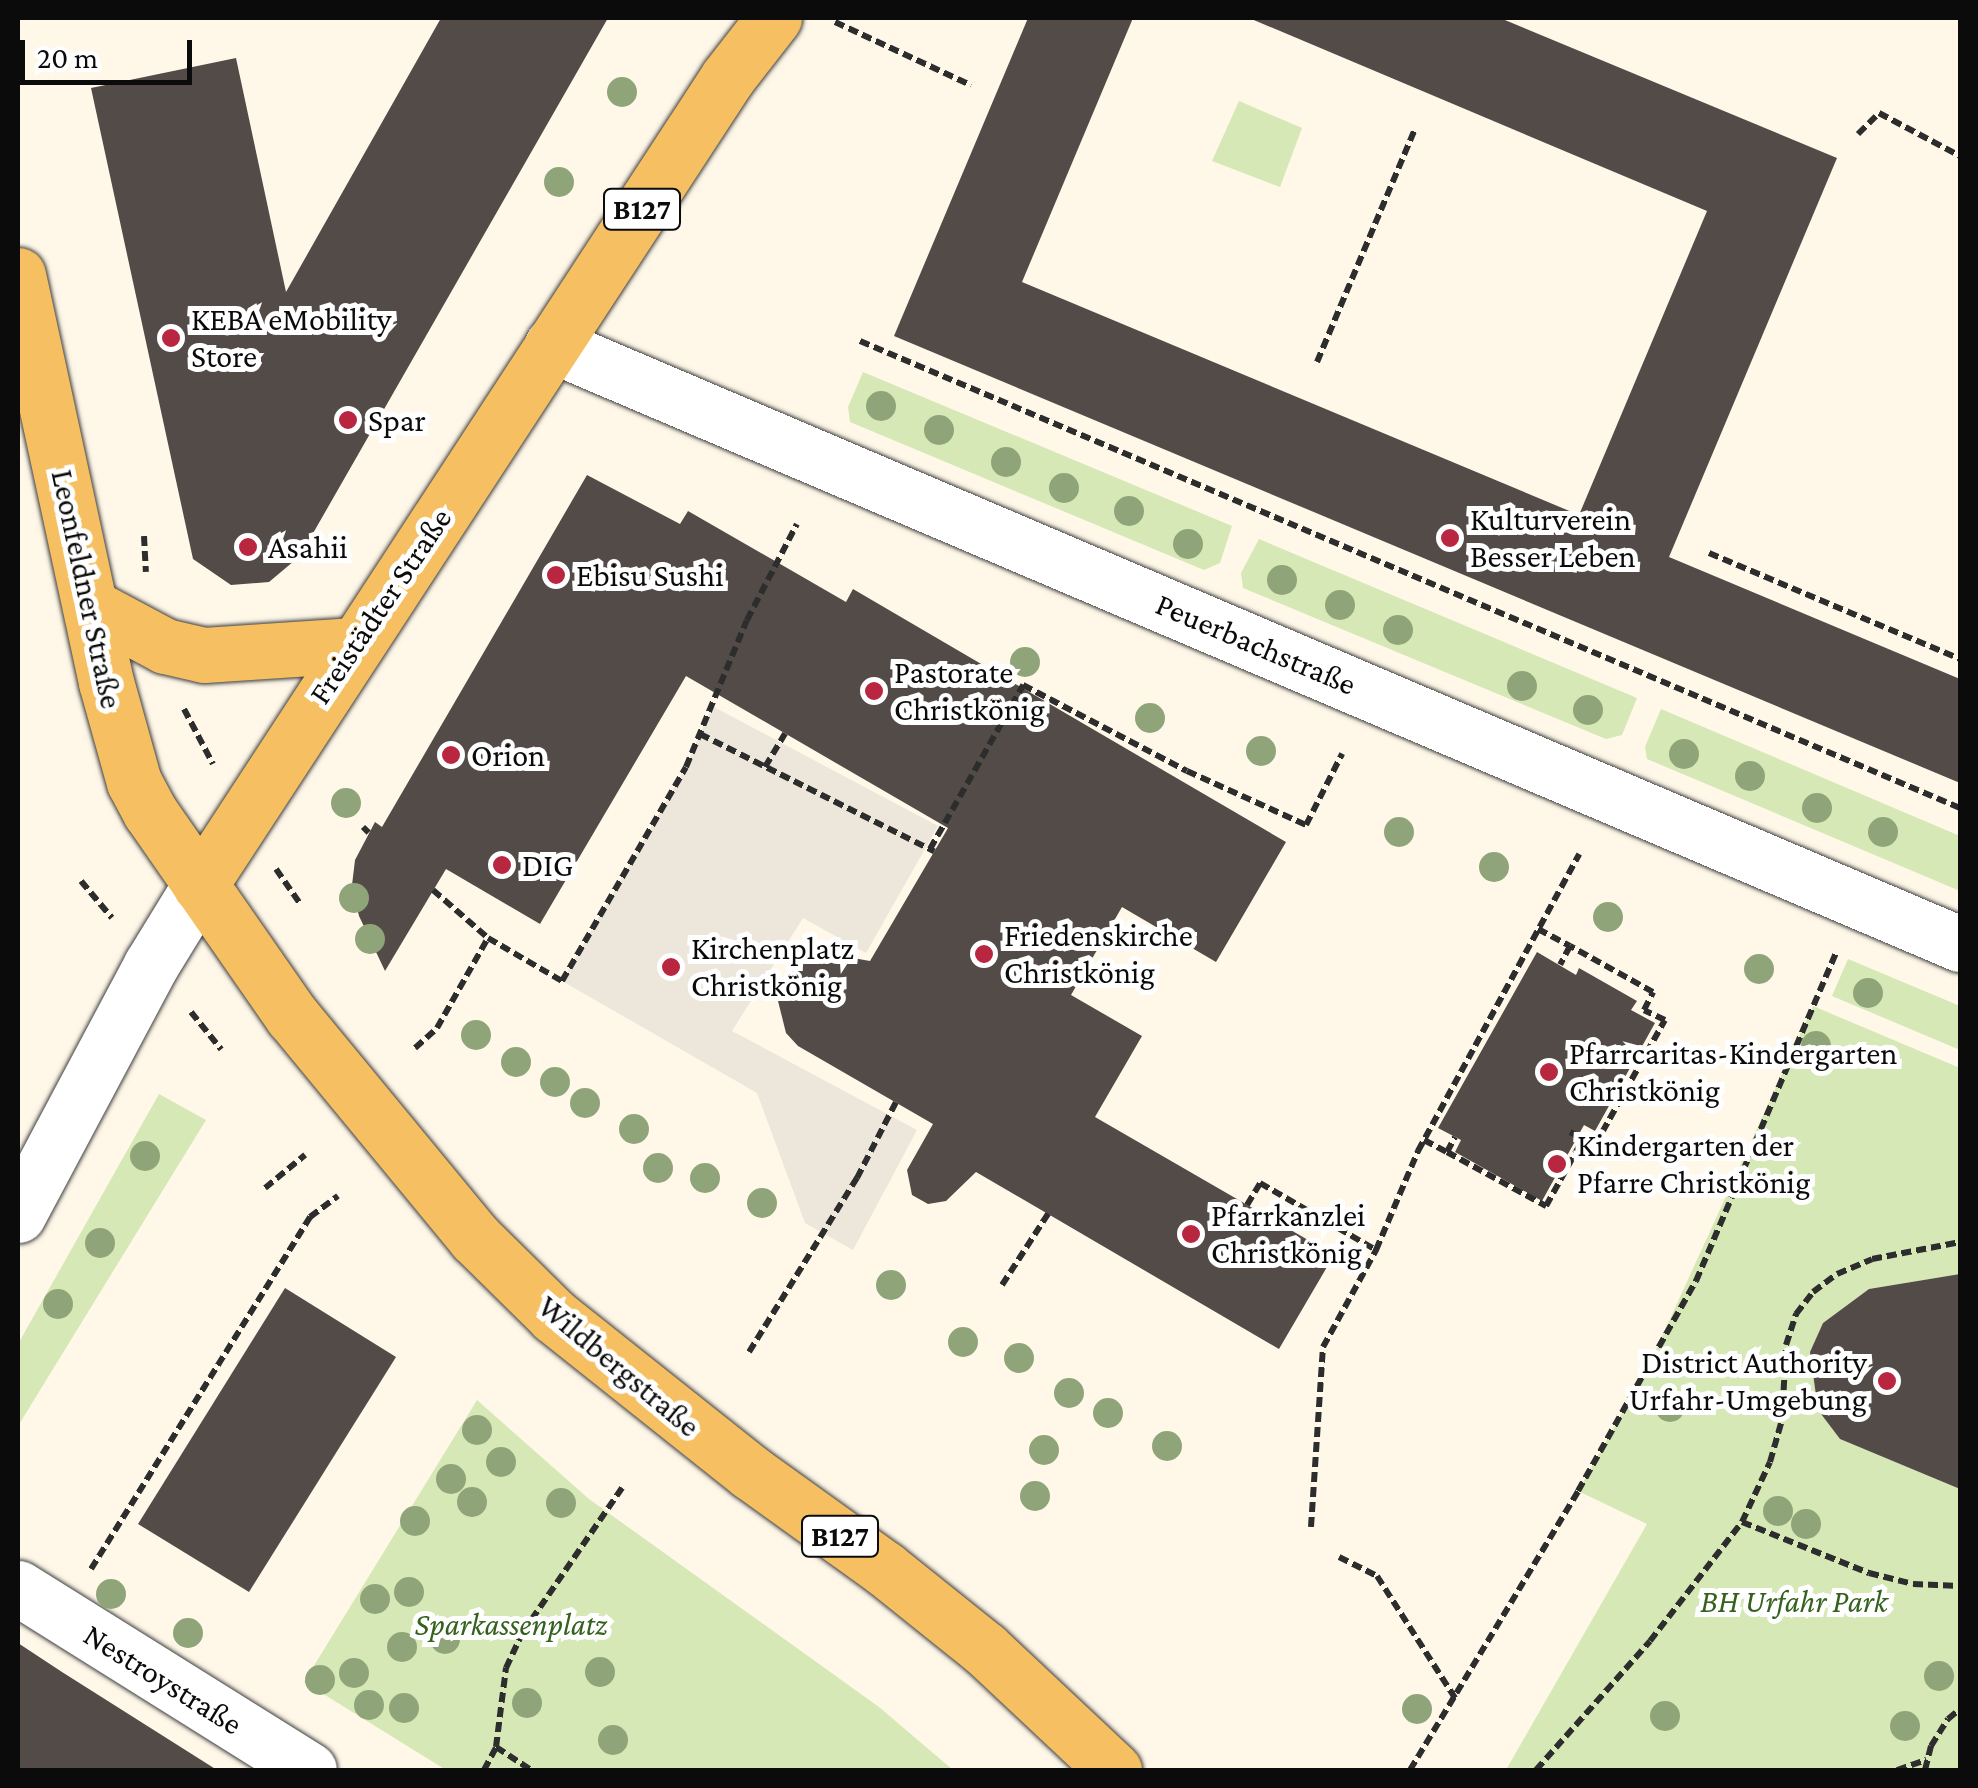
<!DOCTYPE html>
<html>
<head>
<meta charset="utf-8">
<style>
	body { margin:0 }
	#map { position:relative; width:1978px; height:1788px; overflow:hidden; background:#fff8e9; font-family:"Crimson Pro",serif }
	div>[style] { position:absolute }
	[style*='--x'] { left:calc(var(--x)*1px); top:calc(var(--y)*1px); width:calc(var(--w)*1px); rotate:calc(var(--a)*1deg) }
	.green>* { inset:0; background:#d5e8b5 }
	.plaza>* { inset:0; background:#ede6da }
	.building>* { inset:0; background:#534b48 }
	.path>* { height:6px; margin-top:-3px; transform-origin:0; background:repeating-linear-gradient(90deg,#2d2d2d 0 10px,transparent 0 15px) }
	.roads { filter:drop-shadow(0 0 2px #3e3e3e) drop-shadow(0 0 2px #3e3e3e) }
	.minor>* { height:55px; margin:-27.5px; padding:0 27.5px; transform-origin:27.5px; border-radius:27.5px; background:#fff }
	.major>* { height:55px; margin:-27.5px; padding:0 27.5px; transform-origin:27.5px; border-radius:27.5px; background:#f6c062 }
	.trees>* { width:30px; height:30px; margin:-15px; border-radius:50%; background:#8fa579 }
	.dots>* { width:28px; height:28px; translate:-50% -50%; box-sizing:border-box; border:5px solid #fff; border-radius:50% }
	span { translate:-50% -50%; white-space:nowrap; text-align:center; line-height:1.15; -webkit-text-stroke:10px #fff; paint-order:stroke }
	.shield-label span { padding:2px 8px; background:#fff; border:2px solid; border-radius:8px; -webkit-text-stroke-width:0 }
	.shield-label { font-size:30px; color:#0b0b0b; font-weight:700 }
	.poi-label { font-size:32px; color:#0b0b0b }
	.left { translate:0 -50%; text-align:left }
	.right { translate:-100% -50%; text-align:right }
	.street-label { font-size:32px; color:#0b0b0b }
	.park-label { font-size:32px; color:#34611d; font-style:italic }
	.frame { position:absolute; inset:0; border:20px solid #0b0b0b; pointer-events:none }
	.scale { position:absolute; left:20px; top:40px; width:172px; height:45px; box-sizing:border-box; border:5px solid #0b0b0b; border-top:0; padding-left:12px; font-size:30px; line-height:35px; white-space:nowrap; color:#0b0b0b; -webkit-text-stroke:8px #fff; paint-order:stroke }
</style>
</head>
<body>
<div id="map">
	<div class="green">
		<i style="clip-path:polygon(1239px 101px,1302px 128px,1280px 187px,1212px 161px)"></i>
		<i style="clip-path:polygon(863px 372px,1232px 526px,1220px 563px,1204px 570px,850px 422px,848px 407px)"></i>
		<i style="clip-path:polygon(1259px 539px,1637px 698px,1622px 735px,1606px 739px,1243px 588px,1241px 573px)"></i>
		<i style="clip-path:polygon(1661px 709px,1960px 836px,1960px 891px,1647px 759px,1645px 747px)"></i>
		<i style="clip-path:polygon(1848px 959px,1960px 1006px,1960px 1050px,1832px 996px)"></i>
		<i style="clip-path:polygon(1813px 1006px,1960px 1068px,1960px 1274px,1869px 1289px,1823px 1323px,1810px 1352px,1818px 1410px,1840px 1439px,1960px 1489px,1960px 1770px,1506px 1770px,1647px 1524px,1578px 1491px,1648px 1367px)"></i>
		<i style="clip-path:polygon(159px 1094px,206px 1120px,18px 1426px,18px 1344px)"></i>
		<i style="clip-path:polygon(477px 1400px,589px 1499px,879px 1707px,953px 1770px,446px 1770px,304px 1682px)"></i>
	</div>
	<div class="plaza">
		<i style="clip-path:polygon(712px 706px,938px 826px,866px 953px,803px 918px,732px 1031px,917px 1130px,853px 1250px,805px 1223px,757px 1093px,562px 981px,686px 767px)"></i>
	</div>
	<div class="building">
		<i style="clip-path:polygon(441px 18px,608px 18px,300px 556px,269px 582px,231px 585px,193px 559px,91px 88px,236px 58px,286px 292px)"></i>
		<i style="clip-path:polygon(1028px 18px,1133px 18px,1022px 282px,1579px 515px,1707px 211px,1249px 18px,1500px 18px,1837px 158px,1669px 557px,1960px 679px,1960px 783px,894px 336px)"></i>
		<i style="clip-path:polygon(587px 475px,680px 524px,688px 511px,846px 602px,853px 589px,1286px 842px,1216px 962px,1122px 907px,1071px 995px,1142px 1036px,1095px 1117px,1334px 1255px,1279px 1349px,976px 1172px,946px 1201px,928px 1204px,912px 1195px,907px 1170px,933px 1124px,798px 1046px,786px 1033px,778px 1001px,791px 970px,819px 952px,870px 961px,948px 828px,686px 676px,540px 924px,446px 869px,385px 971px,359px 916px,352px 885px,355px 860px,375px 822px,382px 827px)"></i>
		<i style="clip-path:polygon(1537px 952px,1576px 975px,1579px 968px,1637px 1001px,1631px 1010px,1655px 1023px,1595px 1131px,1584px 1125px,1542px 1201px,1455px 1152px,1461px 1140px,1438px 1128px)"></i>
		<i style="clip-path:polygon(1960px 1274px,1960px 1489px,1840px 1439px,1818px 1410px,1810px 1352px,1823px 1323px,1869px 1289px)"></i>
		<i style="clip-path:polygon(285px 1288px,396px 1357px,249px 1592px,138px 1524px)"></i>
		<i style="clip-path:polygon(18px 1643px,62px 1672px,217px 1770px,18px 1770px)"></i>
	</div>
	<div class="path">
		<i style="--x:835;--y:22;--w:150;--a:24.9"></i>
		<i style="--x:1858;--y:134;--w:30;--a:-45"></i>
		<i style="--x:1879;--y:113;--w:92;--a:28"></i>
		<i style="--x:860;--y:341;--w:1195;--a:23"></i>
		<i style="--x:1317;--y:362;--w:251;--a:-67.2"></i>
		<i style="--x:144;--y:536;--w:36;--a:87"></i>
		<i style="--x:1709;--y:553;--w:272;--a:22.9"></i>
		<i style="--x:184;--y:709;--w:62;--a:62.2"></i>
		<i style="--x:700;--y:734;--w:262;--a:26.6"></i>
		<i style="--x:765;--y:767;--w:39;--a:-59"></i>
		<i style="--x:363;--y:827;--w:8;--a:45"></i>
		<i style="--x:930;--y:849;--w:189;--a:-60.4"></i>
		<i style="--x:1023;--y:685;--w:185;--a:27.7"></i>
		<i style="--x:1187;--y:771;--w:131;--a:24.4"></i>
		<i style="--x:1306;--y:825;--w:80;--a:-63.1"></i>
		<i style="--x:276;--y:869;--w:44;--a:55.2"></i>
		<i style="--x:81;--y:881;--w:48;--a:50"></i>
		<i style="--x:433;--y:890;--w:73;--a:41.1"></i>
		<i style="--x:488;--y:938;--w:86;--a:30.2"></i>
		<i style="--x:562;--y:981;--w:247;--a:-59.9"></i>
		<i style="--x:686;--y:767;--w:159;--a:-67.5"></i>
		<i style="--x:747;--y:620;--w:108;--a:-62.5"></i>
		<i style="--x:1538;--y:929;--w:36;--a:28"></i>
		<i style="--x:1570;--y:946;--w:21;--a:118"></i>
		<i style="--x:191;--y:1012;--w:48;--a:51"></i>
		<i style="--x:415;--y:1048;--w:30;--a:-42"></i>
		<i style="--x:437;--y:1028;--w:103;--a:-60.5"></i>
		<i style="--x:1570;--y:1132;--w:15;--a:28"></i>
		<i style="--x:1424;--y:1140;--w:26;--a:28"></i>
		<i style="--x:1447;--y:1152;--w:17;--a:-62"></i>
		<i style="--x:1447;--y:1152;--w:113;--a:28.6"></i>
		<i style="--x:1546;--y:1206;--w:77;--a:-61.1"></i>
		<i style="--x:1583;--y:1139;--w:13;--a:27"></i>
		<i style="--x:1595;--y:1145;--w:143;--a:-60.8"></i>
		<i style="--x:1665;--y:1020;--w:23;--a:-155"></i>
		<i style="--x:1644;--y:1010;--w:20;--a:-63"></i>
		<i style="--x:1653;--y:992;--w:95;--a:-151"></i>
		<i style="--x:265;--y:1188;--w:52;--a:-39.5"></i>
		<i style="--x:1247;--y:1205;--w:26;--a:-59"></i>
		<i style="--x:1260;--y:1183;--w:134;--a:30"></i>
		<i style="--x:1002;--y:1285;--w:85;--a:-57.1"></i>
		<i style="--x:749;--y:1352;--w:205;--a:-58.2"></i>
		<i style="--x:857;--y:1178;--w:85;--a:-62.8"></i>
		<i style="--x:1742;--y:1522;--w:137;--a:21.9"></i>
		<i style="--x:1869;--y:1573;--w:45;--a:14"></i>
		<i style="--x:1913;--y:1584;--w:47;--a:2.4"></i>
		<i style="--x:1311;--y:1527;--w:180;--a:-86.2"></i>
		<i style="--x:1323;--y:1347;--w:111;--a:-61.3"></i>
		<i style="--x:1376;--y:1250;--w:108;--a:-67"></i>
		<i style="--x:1418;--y:1151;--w:338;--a:-61.5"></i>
		<i style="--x:1339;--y:1557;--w:42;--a:26.6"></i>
		<i style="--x:1377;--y:1576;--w:145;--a:57.4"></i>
		<i style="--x:91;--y:1569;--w:415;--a:-58.1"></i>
		<i style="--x:310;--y:1217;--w:35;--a:-37"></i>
		<i style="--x:496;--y:1747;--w:42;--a:33.3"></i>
		<i style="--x:484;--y:1770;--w:26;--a:-62"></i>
		<i style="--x:496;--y:1747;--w:80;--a:-82.8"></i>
		<i style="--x:506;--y:1668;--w:40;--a:-65"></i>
		<i style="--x:523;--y:1632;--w:175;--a:-55.5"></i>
		<i style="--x:1410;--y:1770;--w:326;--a:-58.9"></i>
		<i style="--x:1578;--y:1491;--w:241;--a:-60.7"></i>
		<i style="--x:1696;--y:1281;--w:358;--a:-66.9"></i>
		<i style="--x:1536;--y:1770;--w:172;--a:-48.5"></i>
		<i style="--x:1650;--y:1641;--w:150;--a:-52.3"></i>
		<i style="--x:1742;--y:1522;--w:66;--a:-65"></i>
		<i style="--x:1770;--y:1462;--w:44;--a:-74.1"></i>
		<i style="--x:1782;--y:1420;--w:75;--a:-86.9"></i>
		<i style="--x:1786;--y:1345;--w:33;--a:-72"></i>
		<i style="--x:1796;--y:1314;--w:28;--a:-52"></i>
		<i style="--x:1813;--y:1292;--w:30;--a:-37"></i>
		<i style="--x:1837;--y:1274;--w:38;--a:-23"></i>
		<i style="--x:1872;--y:1259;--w:90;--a:-10.9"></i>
		<i style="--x:1897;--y:1770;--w:31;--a:-19"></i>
		<i style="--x:1925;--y:1770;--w:25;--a:-76"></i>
		<i style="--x:1931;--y:1746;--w:32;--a:-58"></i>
		<i style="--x:1948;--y:1719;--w:16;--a:-40"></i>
	</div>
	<div class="roads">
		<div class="minor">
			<i style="--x:552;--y:345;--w:1530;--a:23.05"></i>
			<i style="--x:18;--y:1215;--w:283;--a:-62"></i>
			<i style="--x:151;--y:965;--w:94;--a:-58.5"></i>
			<i style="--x:18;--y:1588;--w:343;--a:32"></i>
		</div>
		<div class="major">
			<i style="--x:18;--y:275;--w:416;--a:77.8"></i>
			<i style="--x:106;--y:682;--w:104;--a:74.4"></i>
			<i style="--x:134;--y:782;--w:34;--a:62"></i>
			<i style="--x:150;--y:812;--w:249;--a:55.2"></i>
			<i style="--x:292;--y:1016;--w:288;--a:50.5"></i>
			<i style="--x:475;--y:1238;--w:111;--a:44.6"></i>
			<i style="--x:554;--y:1316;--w:251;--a:38.5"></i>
			<i style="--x:750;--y:1472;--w:166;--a:35.7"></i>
			<i style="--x:885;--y:1569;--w:128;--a:38.7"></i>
			<i style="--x:985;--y:1649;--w:177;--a:43.2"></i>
			<i style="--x:90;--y:606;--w:85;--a:28.1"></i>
			<i style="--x:165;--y:646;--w:40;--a:13"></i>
			<i style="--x:204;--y:655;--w:151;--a:-3.8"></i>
			<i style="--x:200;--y:885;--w:965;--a:-56.84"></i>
			<i style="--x:728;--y:77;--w:75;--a:-52.1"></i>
		</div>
	</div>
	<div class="trees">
		<i style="left:622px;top:92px"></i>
		<i style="left:559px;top:182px"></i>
		<i style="left:881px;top:406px"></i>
		<i style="left:939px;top:430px"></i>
		<i style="left:1006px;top:462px"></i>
		<i style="left:1064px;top:488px"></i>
		<i style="left:1129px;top:511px"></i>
		<i style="left:1188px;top:544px"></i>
		<i style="left:1282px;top:580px"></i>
		<i style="left:1340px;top:605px"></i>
		<i style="left:1398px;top:630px"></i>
		<i style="left:1025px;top:662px"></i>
		<i style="left:1522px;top:686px"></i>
		<i style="left:1588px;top:710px"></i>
		<i style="left:1150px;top:718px"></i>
		<i style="left:1261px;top:751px"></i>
		<i style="left:1684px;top:754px"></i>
		<i style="left:1750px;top:776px"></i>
		<i style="left:346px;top:803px"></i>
		<i style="left:1817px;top:808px"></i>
		<i style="left:1399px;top:832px"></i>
		<i style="left:1883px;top:832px"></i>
		<i style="left:1494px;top:867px"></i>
		<i style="left:354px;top:898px"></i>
		<i style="left:1608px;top:917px"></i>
		<i style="left:370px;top:939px"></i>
		<i style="left:1759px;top:969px"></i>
		<i style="left:1868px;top:993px"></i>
		<i style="left:476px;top:1035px"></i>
		<i style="left:1816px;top:1046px"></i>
		<i style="left:516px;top:1062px"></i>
		<i style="left:555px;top:1082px"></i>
		<i style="left:585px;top:1103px"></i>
		<i style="left:634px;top:1129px"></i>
		<i style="left:145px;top:1156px"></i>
		<i style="left:658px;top:1168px"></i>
		<i style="left:705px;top:1178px"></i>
		<i style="left:762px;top:1203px"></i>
		<i style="left:100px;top:1243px"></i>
		<i style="left:891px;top:1285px"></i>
		<i style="left:58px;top:1304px"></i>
		<i style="left:963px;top:1342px"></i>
		<i style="left:1019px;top:1358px"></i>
		<i style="left:1069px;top:1393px"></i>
		<i style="left:1670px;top:1407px"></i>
		<i style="left:1108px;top:1413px"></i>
		<i style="left:477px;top:1430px"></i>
		<i style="left:1167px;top:1446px"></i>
		<i style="left:1044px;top:1450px"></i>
		<i style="left:501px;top:1462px"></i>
		<i style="left:451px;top:1479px"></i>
		<i style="left:1035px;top:1496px"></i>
		<i style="left:472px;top:1502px"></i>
		<i style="left:561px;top:1503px"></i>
		<i style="left:1778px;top:1511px"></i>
		<i style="left:415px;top:1521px"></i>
		<i style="left:1806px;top:1524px"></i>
		<i style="left:409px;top:1592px"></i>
		<i style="left:111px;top:1594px"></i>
		<i style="left:375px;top:1599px"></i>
		<i style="left:188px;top:1633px"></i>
		<i style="left:445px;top:1639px"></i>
		<i style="left:402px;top:1647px"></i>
		<i style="left:600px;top:1672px"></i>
		<i style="left:354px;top:1673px"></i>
		<i style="left:1939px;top:1676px"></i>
		<i style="left:320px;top:1680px"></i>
		<i style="left:527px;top:1703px"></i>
		<i style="left:369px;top:1705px"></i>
		<i style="left:404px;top:1708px"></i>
		<i style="left:1417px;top:1709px"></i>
		<i style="left:1665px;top:1716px"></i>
		<i style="left:1905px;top:1726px"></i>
		<i style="left:613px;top:1740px"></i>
	</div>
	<div class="dots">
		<i style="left:171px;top:338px;background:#b8263f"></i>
		<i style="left:348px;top:420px;background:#b8263f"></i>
		<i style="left:1450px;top:538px;background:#b8263f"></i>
		<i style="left:248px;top:547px;background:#b8263f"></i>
		<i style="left:556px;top:575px;background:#b8263f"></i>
		<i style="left:874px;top:691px;background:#b8263f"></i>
		<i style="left:451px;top:755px;background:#b8263f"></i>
		<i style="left:502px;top:865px;background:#b8263f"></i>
		<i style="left:984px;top:954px;background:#b8263f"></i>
		<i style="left:671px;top:967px;background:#b8263f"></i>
		<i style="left:1549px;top:1072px;background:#b8263f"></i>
		<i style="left:1557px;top:1164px;background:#b8263f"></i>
		<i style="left:1191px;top:1234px;background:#b8263f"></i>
		<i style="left:1887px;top:1381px;background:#b8263f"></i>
	</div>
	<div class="shield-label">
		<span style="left:642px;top:209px">B127</span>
		<span style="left:840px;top:1536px">B127</span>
	</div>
	<div class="poi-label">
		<span class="left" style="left:191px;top:338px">KEBA eMobility<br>Store</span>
		<span class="left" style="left:368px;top:420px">Spar</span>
		<span class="left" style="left:1470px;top:538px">Kulturverein<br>Besser Leben</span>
		<span class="left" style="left:268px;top:547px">Asahii</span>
		<span class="left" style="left:576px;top:575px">Ebisu Sushi</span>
		<span class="left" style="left:894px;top:691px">Pastorate<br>Christkönig</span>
		<span class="left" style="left:471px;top:755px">Orion</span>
		<span class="left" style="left:522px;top:865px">DIG</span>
		<span class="left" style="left:1004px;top:954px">Friedenskirche<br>Christkönig</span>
		<span class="left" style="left:691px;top:967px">Kirchenplatz<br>Christkönig</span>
		<span class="left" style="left:1569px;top:1072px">Pfarrcaritas-Kindergarten<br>Christkönig</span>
		<span class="left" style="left:1577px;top:1164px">Kindergarten der<br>Pfarre Christkönig</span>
		<span class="left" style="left:1211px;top:1234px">Pfarrkanzlei<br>Christkönig</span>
		<span class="right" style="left:1867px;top:1381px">District Authority<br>Urfahr-Umgebung</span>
	</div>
	<div class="street-label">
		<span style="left:87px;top:589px;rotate:78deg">Leonfeldner Straße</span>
		<span style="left:380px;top:606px;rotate:-56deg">Freistädter Straße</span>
		<span style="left:1256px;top:644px;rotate:23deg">Peuerbachstraße</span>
		<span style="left:619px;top:1366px;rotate:40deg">Wildbergstraße</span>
		<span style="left:163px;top:1679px;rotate:32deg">Nestroystraße</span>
	</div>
	<div class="park-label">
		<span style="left:1794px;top:1601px">BH Urfahr Park</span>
		<span style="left:511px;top:1624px">Sparkassenplatz</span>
	</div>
	<div class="frame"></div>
	<div class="scale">20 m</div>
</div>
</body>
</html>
